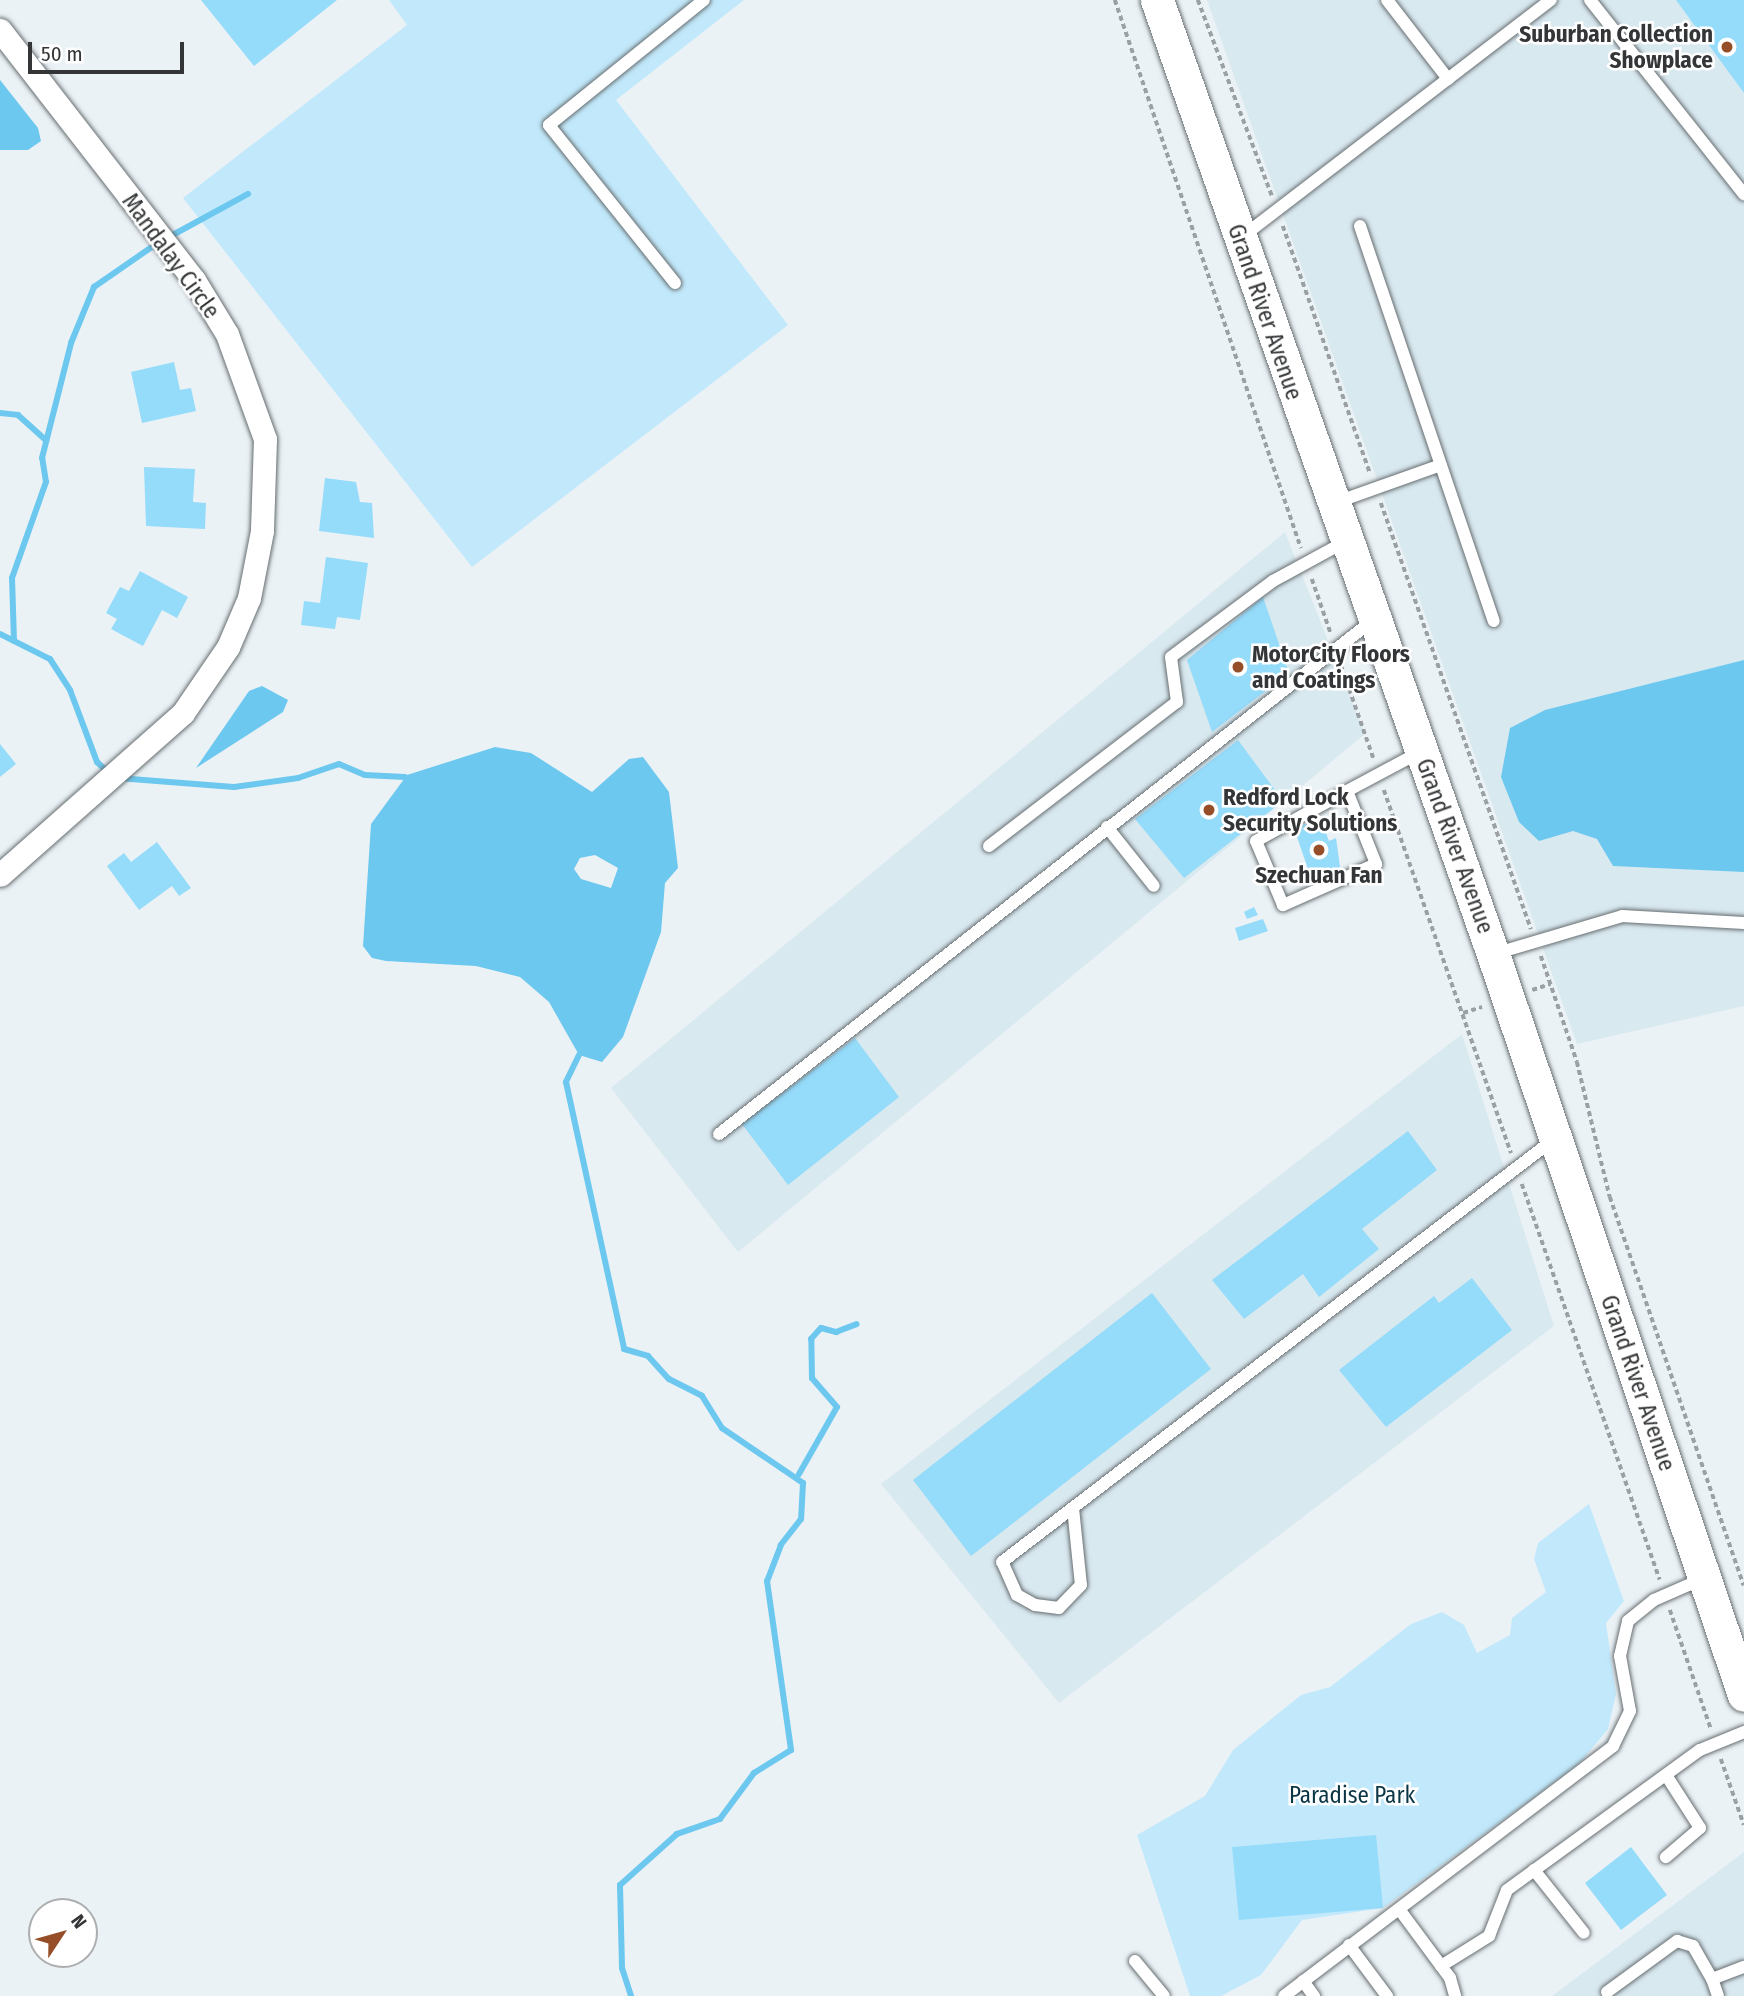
<!DOCTYPE html>
<html>
<head>
<meta charset="utf-8">
<style>
	body { margin:0 }
	#map { position:relative; width:1744px; height:1996px; overflow:hidden; background:#ebf2f6; font-family:"Fira Sans Condensed",sans-serif }
	div>[style] { position:absolute }
	[style*='--x'] { left:calc(var(--x)*1px); top:calc(var(--y)*1px); width:calc(var(--w)*1px); rotate:calc(var(--a)*1deg) }
	.built>* { inset:0; background:#d9e9f0 }
	.green>* { inset:0; background:#c2e9fb }
	.water>* { inset:0; background:#6dc8ef }
	.stream>* { height:6px; margin:-3px; padding:0 3px; transform-origin:3px; border-radius:3px; background:#6dc8ef }
	.building>* { inset:0; background:#95dbfa }
	.path>* { height:3.5px; margin-top:-1.75px; transform-origin:0; background:repeating-linear-gradient(90deg,#9ba0a3 0 5px,transparent 0 8.5px) }
	.roads { filter:drop-shadow(0 0 2px #676e71) drop-shadow(0 0 2px #676e71) }
	.lane>* { height:12px; margin:-6px; padding:0 6px; transform-origin:6px; border-radius:6px; background:#fff }
	.street>* { height:23px; margin:-11.5px; padding:0 11.5px; transform-origin:11.5px; border-radius:11.5px; background:#fff }
	.secondary>* { height:33px; margin:-16.5px; padding:0 16.5px; transform-origin:16.5px; border-radius:16.5px; background:#fff }
	.dots>* { width:19px; height:19px; translate:-50% -50%; box-sizing:border-box; border:4px solid #fff; border-radius:50% }
	span { translate:-50% -50%; white-space:nowrap; text-align:center; line-height:1.15; -webkit-text-stroke:5px #fff; paint-order:stroke }
	.poi-label { font-size:23px; color:#333537; font-weight:700 }
	.right { translate:-100% -50%; text-align:right }
	.left { translate:0 -50%; text-align:left }
	.street-label { font-size:23px; color:#333537 }
	.park-label { font-size:23px; color:#0b3646 }
	.north { position:absolute; left:28px; top:1898px; width:70px; height:70px; box-sizing:border-box; background:#fff; border:2px solid #adaeaf; border-radius:50%; rotate:54deg; font-size:19px; font-weight:700; line-height:28px; text-align:center; color:#333537 }
	.north::after { content:''; display:block; margin:auto; width:24px; height:32px; background:#954e27; clip-path:polygon(50% 0,100% 100%,50% 72%,0 100%) }
	.scale { position:absolute; left:28px; top:42px; width:156px; height:32px; box-sizing:border-box; border:4px solid #333537; border-top:0; padding-left:9px; font-size:21px; line-height:24px; white-space:nowrap; color:#333537; -webkit-text-stroke:5px #fff; paint-order:stroke }
</style>
</head>
<body>
<div id="map">
	<div class="built">
		<i style="clip-path:polygon(1207px 0,1744px 0,1744px 1006px,1577px 1044px)"></i>
		<i style="clip-path:polygon(1285px 532px,1365px 734px,738px 1252px,611px 1088px)"></i>
		<i style="clip-path:polygon(1462px 1034px,1554px 1326px,1059px 1703px,881px 1484px)"></i>
		<i style="clip-path:polygon(1744px 1852px,1744px 1996px,1552px 1996px)"></i>
	</div>
	<div class="green">
		<i style="clip-path:polygon(389px 0,744px 0,616px 100px,788px 325px,472px 567px,183px 198px,407px 25px)"></i>
		<i style="clip-path:polygon(1589px 1504px,1624px 1601px,1606px 1623px,1616px 1694px,1608px 1729px,1579px 1764px,1383px 1908px,1302px 1920px,1261px 1975px,1221px 1996px,1190px 1996px,1137px 1835px,1205px 1796px,1233px 1750px,1301px 1695px,1330px 1687px,1411px 1624px,1442px 1612px,1464px 1625px,1477px 1653px,1510px 1635px,1512px 1618px,1546px 1592px,1534px 1559px,1538px 1543px)"></i>
	</div>
	<div class="water">
		<i style="clip-path:polygon(0 80px,38px 128px,41px 141px,28px 150px,0 150px)"></i>
		<i style="clip-path:polygon(1744px 660px,1744px 872px,1613px 866px,1597px 839px,1573px 831px,1539px 841px,1519px 822px,1501px 777px,1510px 728px,1545px 710px)"></i>
		<i style="clip-path:polygon(262px 686px,288px 700px,283px 712px,196px 768px,249px 691px)"></i>
		<i style="clip-path:polygon(evenodd,495px 747px,531px 753px,592px 792px,629px 759px,643px 757px,669px 792px,678px 868px,665px 883px,661px 932px,623px 1037px,602px 1062px,579px 1055px,549px 1002px,520px 977px,476px 966px,386px 961px,372px 958px,363px 946px,371px 824px,407px 775px,495px 747px,595px 855px,618px 868px,611px 888px,581px 879px,574px 869px,580px 858px,595px 855px)"></i>
	</div>
	<div class="stream">
		<i style="--x:169;--y:237;--w:90;--a:-28.6"></i>
		<i style="--x:0;--y:413;--w:18;--a:6"></i>
		<i style="--x:18;--y:415;--w:38;--a:42"></i>
		<i style="--x:0;--y:634;--w:56;--a:26.6"></i>
		<i style="--x:50;--y:659;--w:37;--a:57"></i>
		<i style="--x:70;--y:690;--w:77;--a:69.4"></i>
		<i style="--x:97;--y:762;--w:16;--a:43"></i>
		<i style="--x:14;--y:641;--w:63;--a:-91.8"></i>
		<i style="--x:12;--y:578;--w:102;--a:-70.5"></i>
		<i style="--x:46;--y:482;--w:24;--a:-99"></i>
		<i style="--x:42;--y:458;--w:119;--a:-75.8"></i>
		<i style="--x:71;--y:343;--w:61;--a:-67.7"></i>
		<i style="--x:94;--y:287;--w:79;--a:-34.7"></i>
		<i style="--x:118;--y:778;--w:116;--a:4.4"></i>
		<i style="--x:234;--y:787;--w:65;--a:-8"></i>
		<i style="--x:298;--y:778;--w:43;--a:-18.9"></i>
		<i style="--x:339;--y:764;--w:28;--a:23"></i>
		<i style="--x:365;--y:775;--w:40;--a:2.9"></i>
		<i style="--x:579;--y:1055;--w:30;--a:116"></i>
		<i style="--x:566;--y:1082;--w:273;--a:77.7"></i>
		<i style="--x:624;--y:1349;--w:25;--a:16"></i>
		<i style="--x:648;--y:1356;--w:31;--a:48"></i>
		<i style="--x:669;--y:1379;--w:37;--a:27"></i>
		<i style="--x:702;--y:1396;--w:38;--a:58"></i>
		<i style="--x:722;--y:1428;--w:98;--a:34.2"></i>
		<i style="--x:803;--y:1483;--w:36;--a:93"></i>
		<i style="--x:801;--y:1519;--w:33;--a:128"></i>
		<i style="--x:781;--y:1545;--w:39;--a:111"></i>
		<i style="--x:767;--y:1581;--w:171;--a:81.9"></i>
		<i style="--x:791;--y:1750;--w:44;--a:148.1"></i>
		<i style="--x:754;--y:1773;--w:57;--a:126.5"></i>
		<i style="--x:720;--y:1819;--w:46;--a:160.8"></i>
		<i style="--x:677;--y:1834;--w:76;--a:138.2"></i>
		<i style="--x:620;--y:1885;--w:83;--a:88.6"></i>
		<i style="--x:622;--y:1968;--w:29;--a:72"></i>
		<i style="--x:799;--y:1474;--w:77;--a:-60.4"></i>
		<i style="--x:837;--y:1407;--w:38;--a:-131"></i>
		<i style="--x:812;--y:1378;--w:39;--a:-91"></i>
		<i style="--x:811;--y:1339;--w:15;--a:-48"></i>
		<i style="--x:821;--y:1328;--w:16;--a:15"></i>
		<i style="--x:836;--y:1332;--w:22;--a:-21"></i>
	</div>
	<div class="building">
		<i style="clip-path:polygon(201px 0,337px 0,254px 66px)"></i>
		<i style="clip-path:polygon(1676px 0,1744px 0,1744px 93px)"></i>
		<i style="clip-path:polygon(174px 362px,180px 390px,191px 388px,196px 411px,142px 423px,131px 372px)"></i>
		<i style="clip-path:polygon(144px 467px,195px 469px,193px 502px,206px 503px,205px 529px,146px 526px)"></i>
		<i style="clip-path:polygon(325px 478px,356px 482px,360px 502px,372px 503px,374px 538px,319px 531px)"></i>
		<i style="clip-path:polygon(326px 557px,368px 563px,360px 620px,337px 617px,335px 629px,301px 625px,304px 601px,320px 603px)"></i>
		<i style="clip-path:polygon(140px 571px,188px 597px,177px 618px,162px 610px,143px 646px,111px 629px,117px 619px,106px 613px,120px 587px,129px 591px)"></i>
		<i style="clip-path:polygon(1263px 597px,1289px 673px,1212px 732px,1187px 660px)"></i>
		<i style="clip-path:polygon(1238px 740px,1283px 801px,1184px 878px,1135px 819px)"></i>
		<i style="clip-path:polygon(0 744px,16px 764px,0 777px)"></i>
		<i style="clip-path:polygon(1321px 819px,1329px 841px,1336px 838px,1341px 874px,1313px 884px,1294px 828px)"></i>
		<i style="clip-path:polygon(157px 842px,191px 888px,179px 896px,172px 886px,139px 910px,107px 866px,124px 853px,131px 862px)"></i>
		<i style="clip-path:polygon(1254px 907px,1258px 915px,1247px 919px,1244px 912px)"></i>
		<i style="clip-path:polygon(1263px 919px,1268px 931px,1239px 941px,1235px 928px)"></i>
		<i style="clip-path:polygon(855px 1038px,899px 1097px,788px 1185px,742px 1124px)"></i>
		<i style="clip-path:polygon(1408px 1131px,1437px 1170px,1362px 1229px,1379px 1249px,1319px 1297px,1303px 1274px,1244px 1319px,1212px 1280px)"></i>
		<i style="clip-path:polygon(1472px 1278px,1512px 1330px,1386px 1427px,1339px 1370px,1434px 1296px,1439px 1303px)"></i>
		<i style="clip-path:polygon(1152px 1293px,1211px 1369px,971px 1556px,913px 1480px)"></i>
		<i style="clip-path:polygon(1376px 1835px,1383px 1908px,1239px 1920px,1232px 1847px)"></i>
		<i style="clip-path:polygon(1631px 1847px,1667px 1895px,1621px 1930px,1585px 1883px)"></i>
	</div>
	<div class="path">
		<i style="--x:1115;--y:0;--w:579;--a:71.25"></i>
		<i style="--x:1198;--y:0;--w:210;--a:69.3"></i>
		<i style="--x:1283;--y:226;--w:262;--a:70.6"></i>
		<i style="--x:1381;--y:503;--w:452;--a:70.6"></i>
		<i style="--x:1312;--y:579;--w:58;--a:70.9"></i>
		<i style="--x:1341;--y:665;--w:101;--a:70.8"></i>
		<i style="--x:1384;--y:790;--w:385;--a:70.7"></i>
		<i style="--x:1541;--y:956;--w:112;--a:71.2"></i>
		<i style="--x:1577;--y:1062;--w:139;--a:76.3"></i>
		<i style="--x:1610;--y:1197;--w:411;--a:71"></i>
		<i style="--x:1532;--y:990;--w:19;--a:-18"></i>
		<i style="--x:1463;--y:1013;--w:20;--a:-18"></i>
		<i style="--x:1522;--y:1184;--w:419;--a:70.8"></i>
		<i style="--x:1670;--y:1610;--w:126;--a:71"></i>
		<i style="--x:1721;--y:1759;--w:70;--a:70.8"></i>
	</div>
	<div class="roads">
		<div class="lane">
			<i style="--x:1387;--y:0;--w:100;--a:52.3"></i>
			<i style="--x:1590;--y:0;--w:248;--a:51.6"></i>
			<i style="--x:1360;--y:226;--w:417;--a:71.3"></i>
			<i style="--x:1243;--y:236;--w:388;--a:-37.5"></i>
			<i style="--x:675;--y:283;--w:202;--a:-128.6"></i>
			<i style="--x:549;--y:125;--w:199;--a:-38.9"></i>
			<i style="--x:1337;--y:502;--w:110;--a:-19.6"></i>
			<i style="--x:1347;--y:791;--w:79;--a:68.3"></i>
			<i style="--x:1376;--y:864;--w:102;--a:156.2"></i>
			<i style="--x:1283;--y:905;--w:69;--a:-112.9"></i>
			<i style="--x:1256;--y:841;--w:104;--a:-28.8"></i>
			<i style="--x:1347;--y:791;--w:83;--a:-28.1"></i>
			<i style="--x:1107;--y:827;--w:75;--a:51.5"></i>
			<i style="--x:989;--y:846;--w:237;--a:-37.5"></i>
			<i style="--x:1177;--y:702;--w:45;--a:-97.6"></i>
			<i style="--x:1171;--y:657;--w:127;--a:-36.7"></i>
			<i style="--x:1273;--y:581;--w:83;--a:-28.7"></i>
			<i style="--x:1494;--y:954;--w:134;--a:-16.5"></i>
			<i style="--x:1622;--y:916;--w:122;--a:3.3"></i>
			<i style="--x:719;--y:1134;--w:832;--a:-38.16"></i>
			<i style="--x:1073;--y:1508;--w:77;--a:84.1"></i>
			<i style="--x:1081;--y:1585;--w:32;--a:134"></i>
			<i style="--x:1059;--y:1608;--w:24;--a:-173"></i>
			<i style="--x:1035;--y:1605;--w:21;--a:-151"></i>
			<i style="--x:1017;--y:1595;--w:36;--a:-114"></i>
			<i style="--x:1002;--y:1562;--w:694;--a:-37.45"></i>
			<i style="--x:1666;--y:1775;--w:63;--a:57.3"></i>
			<i style="--x:1700;--y:1828;--w:45;--a:139.5"></i>
			<i style="--x:1534;--y:1870;--w:80;--a:51.6"></i>
			<i style="--x:1399;--y:1909;--w:86;--a:53.5"></i>
			<i style="--x:1450;--y:1978;--w:19;--a:74"></i>
			<i style="--x:1349;--y:1945;--w:64;--a:53.3"></i>
			<i style="--x:1135;--y:1961;--w:45;--a:50.4"></i>
			<i style="--x:1441;--y:1966;--w:57;--a:-32"></i>
			<i style="--x:1489;--y:1936;--w:49;--a:-68.6"></i>
			<i style="--x:1507;--y:1890;--w:238;--a:-36"></i>
			<i style="--x:1700;--y:1750;--w:48;--a:-22.2"></i>
			<i style="--x:1303;--y:1981;--w:19;--a:54"></i>
			<i style="--x:1607;--y:1992;--w:87;--a:-36.1"></i>
			<i style="--x:1677;--y:1941;--w:17;--a:17"></i>
			<i style="--x:1693;--y:1946;--w:38;--a:60"></i>
			<i style="--x:1284;--y:1996;--w:413;--a:-37.2"></i>
			<i style="--x:1613;--y:1746;--w:39;--a:-64"></i>
			<i style="--x:1630;--y:1711;--w:56;--a:-100.3"></i>
			<i style="--x:1620;--y:1656;--w:36;--a:-77"></i>
			<i style="--x:1628;--y:1621;--w:33;--a:-39"></i>
			<i style="--x:1654;--y:1600;--w:55;--a:-23.7"></i>
			<i style="--x:1718;--y:1996;--w:18;--a:-109"></i>
			<i style="--x:1712;--y:1979;--w:34;--a:-21"></i>
		</div>
		<div class="street">
			<i style="--x:0;--y:30;--w:316;--a:52.2"></i>
			<i style="--x:194;--y:280;--w:63;--a:58.6"></i>
			<i style="--x:227;--y:334;--w:112;--a:70.1"></i>
			<i style="--x:265;--y:439;--w:92;--a:91.9"></i>
			<i style="--x:262;--y:531;--w:68;--a:101"></i>
			<i style="--x:249;--y:598;--w:53;--a:113.2"></i>
			<i style="--x:228;--y:647;--w:80;--a:124.3"></i>
			<i style="--x:183;--y:713;--w:244;--a:138.5"></i>
		</div>
		<div class="secondary">
			<i style="--x:1157;--y:0;--w:1011;--a:70.6"></i>
			<i style="--x:1493;--y:954;--w:782;--a:71.29"></i>
		</div>
	</div>
	<div class="dots">
		<i style="left:1727px;top:47px;background:#954e27"></i>
		<i style="left:1238px;top:667px;background:#954e27"></i>
		<i style="left:1209px;top:810px;background:#954e27"></i>
		<i style="left:1319px;top:850px;background:#954e27"></i>
	</div>
	<div class="poi-label">
		<span class="right" style="left:1713px;top:47px">Suburban Collection<br>Showplace</span>
		<span class="left" style="left:1252px;top:667px">MotorCity Floors<br>and Coatings</span>
		<span class="left" style="left:1223px;top:810px">Redford Lock<br>Security Solutions</span>
		<span style="left:1319px;top:875px">Szechuan Fan</span>
	</div>
	<div class="street-label">
		<span style="left:171px;top:256px;rotate:54deg">Mandalay Circle</span>
		<span style="left:1265px;top:312px;rotate:71deg">Grand River Avenue</span>
		<span style="left:1455px;top:846px;rotate:70deg">Grand River Avenue</span>
		<span style="left:1638px;top:1383px;rotate:71deg">Grand River Avenue</span>
	</div>
	<div class="park-label">
		<span style="left:1352px;top:1795px">Paradise Park</span>
	</div>
	<div class="north">N</div>
	<div class="scale">50 m</div>
</div>
</body>
</html>
